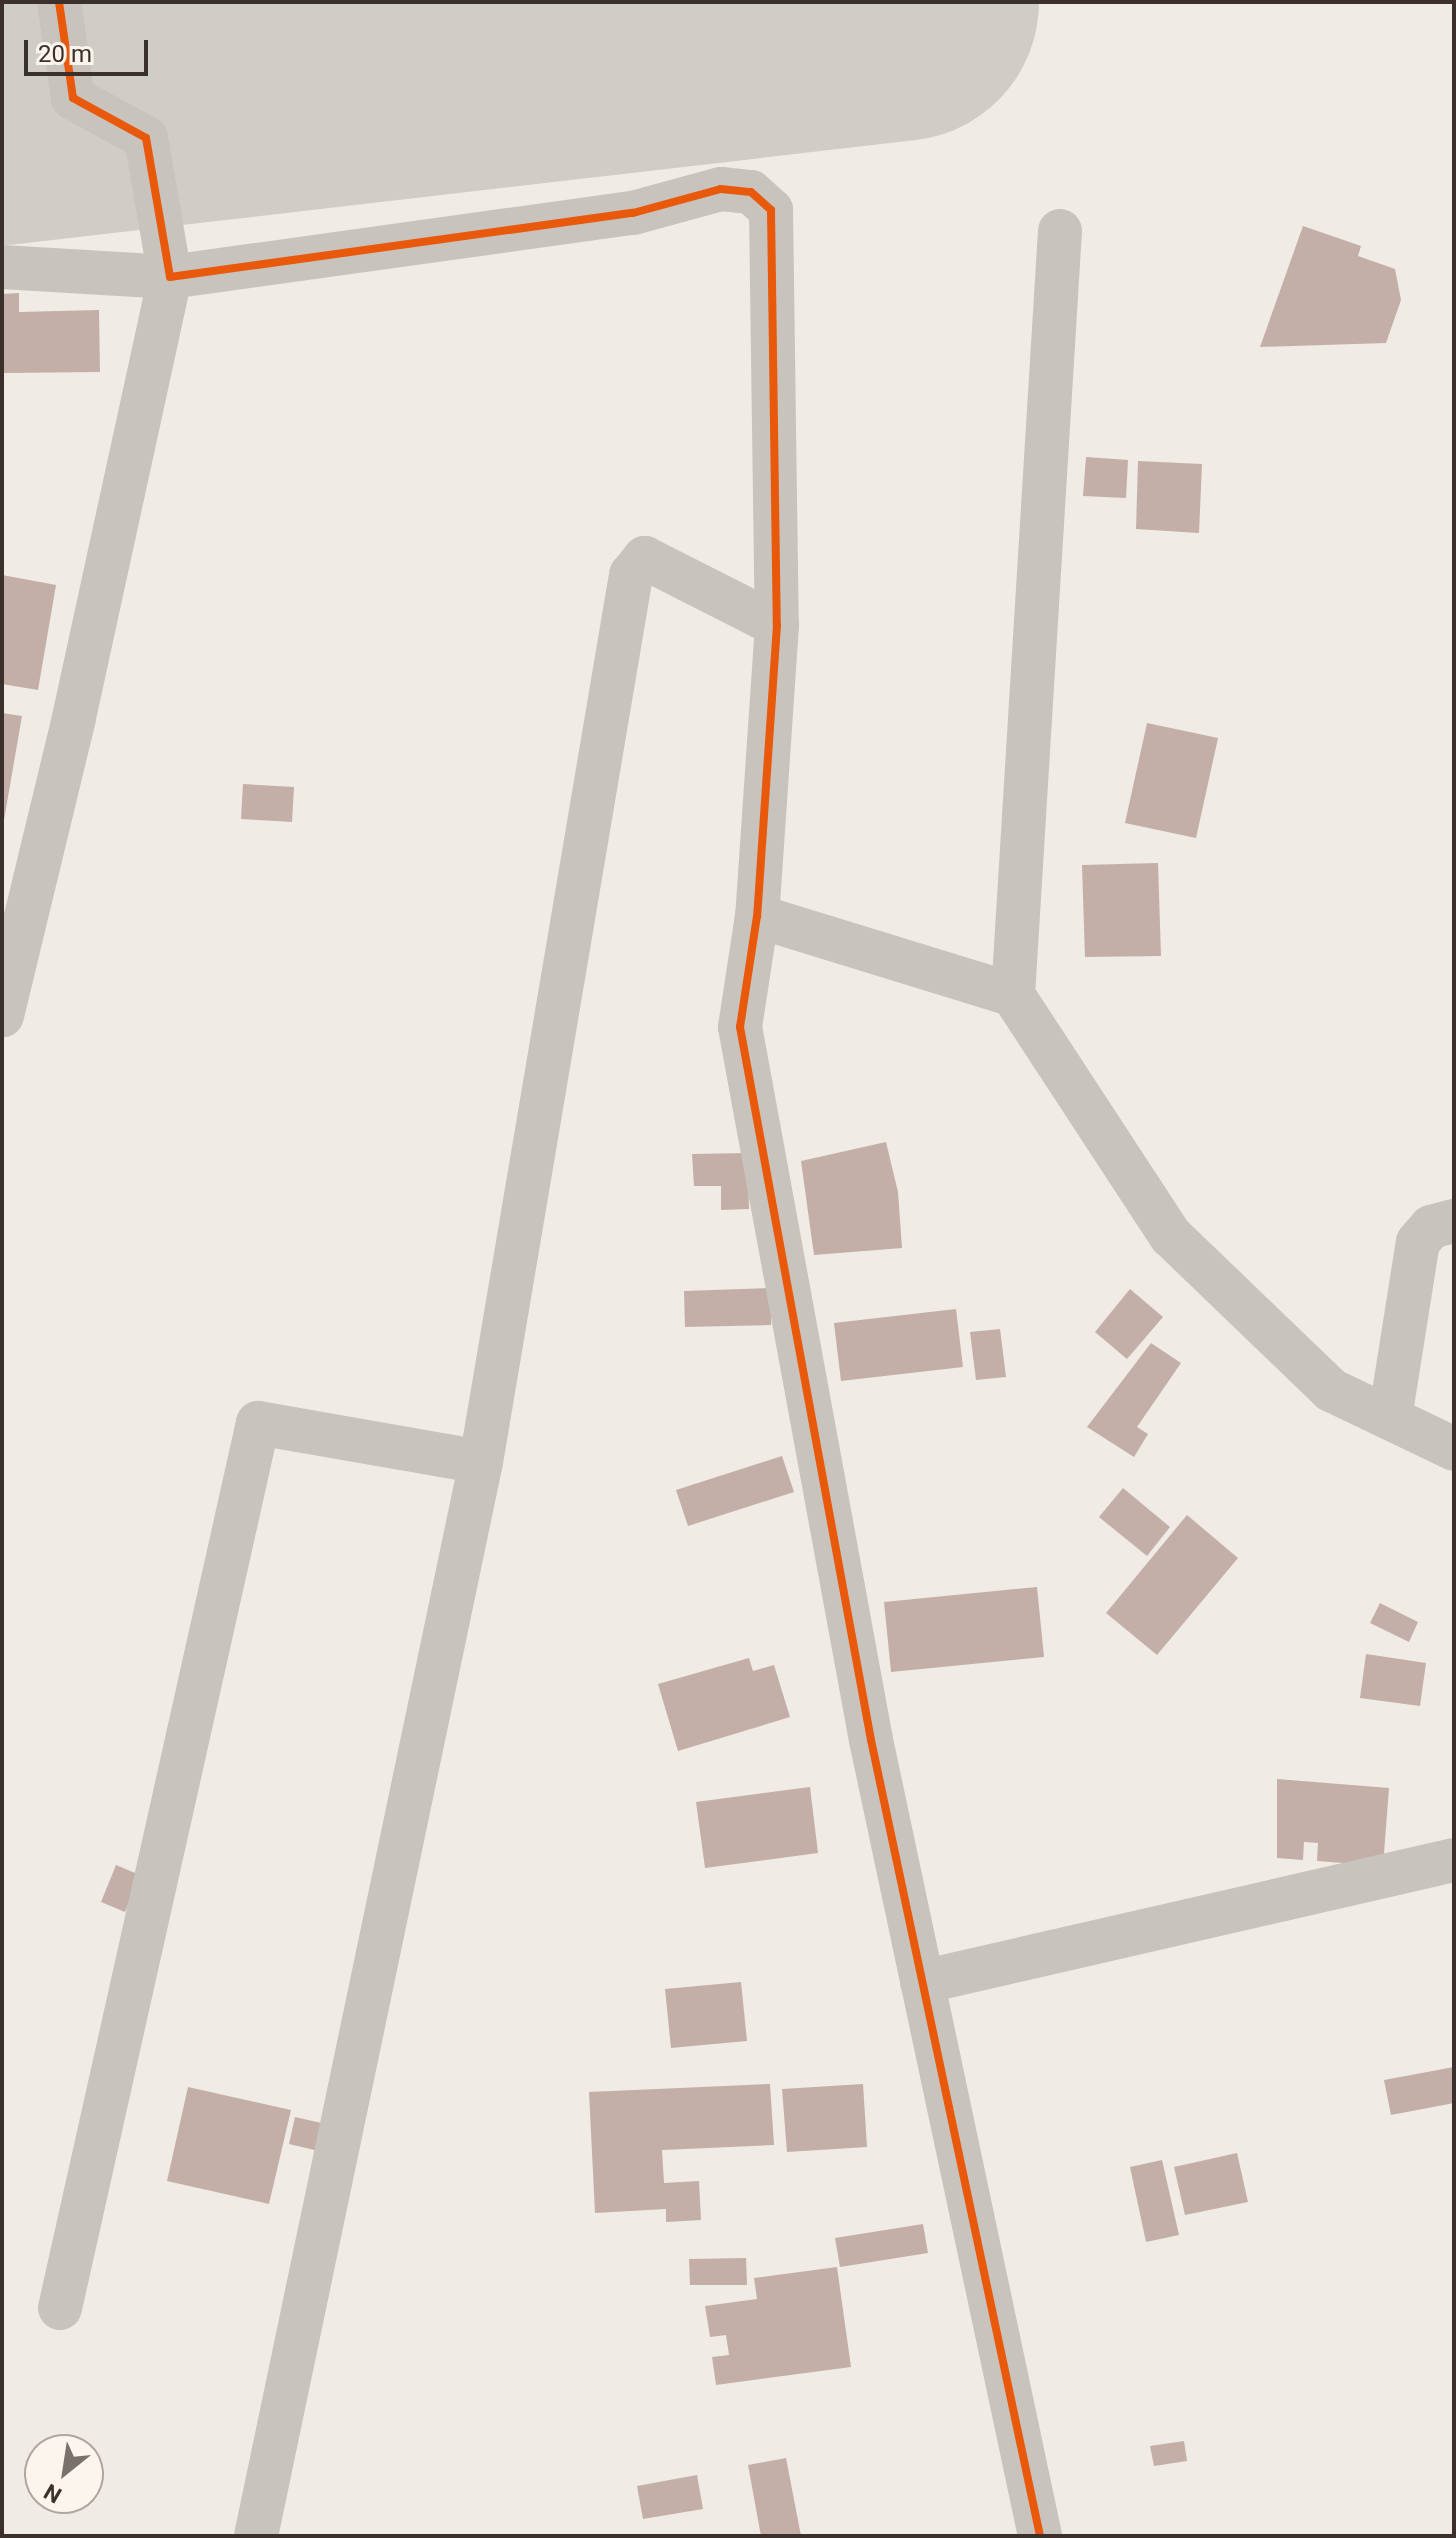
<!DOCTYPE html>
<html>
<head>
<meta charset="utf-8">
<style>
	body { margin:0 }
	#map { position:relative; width:1456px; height:2538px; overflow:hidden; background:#f0ebe5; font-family:Roboto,sans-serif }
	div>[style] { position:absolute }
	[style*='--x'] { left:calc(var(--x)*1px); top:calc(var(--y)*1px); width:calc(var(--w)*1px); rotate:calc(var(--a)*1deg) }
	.runway>* { height:278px; margin:-139px; padding:0 139px; transform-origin:139px; border-radius:139px; background:#d0ccc6 }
	.building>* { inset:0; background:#c3afa7 }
	.minor>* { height:44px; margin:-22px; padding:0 22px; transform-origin:22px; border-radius:22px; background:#c9c3be }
	.cycleway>* { height:8px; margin:-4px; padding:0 4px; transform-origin:4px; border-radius:4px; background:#e8590c }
	span { translate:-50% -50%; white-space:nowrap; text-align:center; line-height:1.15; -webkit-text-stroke:8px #fbf5ee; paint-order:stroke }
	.frame { position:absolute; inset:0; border:4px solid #3b302b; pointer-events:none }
	.north { position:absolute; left:24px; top:2434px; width:80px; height:80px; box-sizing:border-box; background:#fbf5ee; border:2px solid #aea6a0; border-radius:50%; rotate:210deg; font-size:22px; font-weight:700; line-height:32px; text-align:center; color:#3b302b }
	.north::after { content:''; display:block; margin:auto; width:28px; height:36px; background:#7a716c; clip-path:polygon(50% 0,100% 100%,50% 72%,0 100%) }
	.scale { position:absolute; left:24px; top:40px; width:124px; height:36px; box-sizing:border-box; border:4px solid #3b302b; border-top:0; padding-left:10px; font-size:24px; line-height:28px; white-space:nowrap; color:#3b302b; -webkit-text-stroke:6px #fbf5ee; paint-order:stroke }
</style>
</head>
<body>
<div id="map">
	<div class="runway">
		<i style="--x:2;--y:106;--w:904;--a:-6.61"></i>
	</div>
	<div class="building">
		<i style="clip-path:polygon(1303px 226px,1361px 246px,1358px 256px,1395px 269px,1401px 300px,1386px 343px,1260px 347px)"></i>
		<i style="clip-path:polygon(19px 293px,19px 312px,99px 310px,100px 372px,2px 373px,2px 294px)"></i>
		<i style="clip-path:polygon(1086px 457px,1128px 460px,1126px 498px,1083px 496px)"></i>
		<i style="clip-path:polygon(1138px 461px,1202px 464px,1199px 533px,1136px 529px)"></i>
		<i style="clip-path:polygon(2px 575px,56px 585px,38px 690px,2px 684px)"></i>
		<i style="clip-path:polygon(2px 713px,22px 716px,4px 820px,2px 820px)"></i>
		<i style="clip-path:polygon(1147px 723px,1218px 738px,1196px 838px,1125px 823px)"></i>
		<i style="clip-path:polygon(243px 784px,294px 787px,292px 822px,241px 819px)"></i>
		<i style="clip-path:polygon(1158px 863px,1161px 956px,1085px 957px,1082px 865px)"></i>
		<i style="clip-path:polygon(886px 1142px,898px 1192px,902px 1248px,814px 1255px,801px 1161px)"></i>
		<i style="clip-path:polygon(748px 1153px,749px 1209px,721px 1210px,721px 1186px,694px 1186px,692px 1154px)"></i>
		<i style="clip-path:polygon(771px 1288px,771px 1325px,685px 1327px,684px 1291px)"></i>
		<i style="clip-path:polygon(1130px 1289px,1163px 1317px,1127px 1359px,1095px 1332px)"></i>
		<i style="clip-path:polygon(956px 1309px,963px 1367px,841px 1381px,834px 1323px)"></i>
		<i style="clip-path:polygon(1000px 1329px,1006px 1377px,976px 1380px,970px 1332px)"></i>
		<i style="clip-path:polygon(1151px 1343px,1181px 1363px,1137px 1427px,1148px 1434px,1134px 1457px,1087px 1427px)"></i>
		<i style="clip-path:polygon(782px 1456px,794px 1492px,688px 1526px,676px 1490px)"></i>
		<i style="clip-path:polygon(1123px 1488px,1170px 1527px,1147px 1556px,1099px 1517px)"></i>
		<i style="clip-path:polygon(1187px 1515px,1238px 1558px,1157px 1655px,1106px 1613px)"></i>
		<i style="clip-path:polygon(1037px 1587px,1044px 1657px,891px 1672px,884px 1602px)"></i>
		<i style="clip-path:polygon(1380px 1603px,1418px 1622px,1409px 1642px,1370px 1623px)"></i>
		<i style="clip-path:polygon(1366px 1654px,1426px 1663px,1420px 1706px,1360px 1698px)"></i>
		<i style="clip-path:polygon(749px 1658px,753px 1671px,774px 1665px,790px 1717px,678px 1751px,658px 1684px)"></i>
		<i style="clip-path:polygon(1277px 1779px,1389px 1788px,1383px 1866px,1317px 1861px,1318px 1843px,1304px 1842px,1303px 1860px,1277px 1858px)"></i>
		<i style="clip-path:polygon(810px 1787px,818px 1853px,705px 1868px,696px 1802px)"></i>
		<i style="clip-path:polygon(116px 1865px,140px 1875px,125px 1912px,101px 1902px)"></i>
		<i style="clip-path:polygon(741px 1982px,747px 2041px,671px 2048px,665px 1989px)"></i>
		<i style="clip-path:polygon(1454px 2067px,1454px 2103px,1391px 2115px,1384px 2080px)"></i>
		<i style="clip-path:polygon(770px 2084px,774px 2145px,662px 2150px,664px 2183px,699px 2181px,701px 2220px,666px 2222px,666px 2209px,595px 2213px,589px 2092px)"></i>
		<i style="clip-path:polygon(863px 2084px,867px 2147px,787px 2152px,782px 2089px)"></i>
		<i style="clip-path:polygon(188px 2087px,291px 2110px,269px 2204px,167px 2181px)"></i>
		<i style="clip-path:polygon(295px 2117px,330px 2125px,323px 2152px,289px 2144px)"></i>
		<i style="clip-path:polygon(1237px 2153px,1248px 2202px,1185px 2215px,1174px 2167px)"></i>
		<i style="clip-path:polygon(1162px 2160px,1179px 2235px,1146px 2242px,1130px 2167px)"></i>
		<i style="clip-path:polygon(923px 2224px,928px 2253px,840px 2267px,835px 2238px)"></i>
		<i style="clip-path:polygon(746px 2258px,747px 2285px,690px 2285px,689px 2259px)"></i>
		<i style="clip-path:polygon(837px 2267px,851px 2367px,716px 2385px,712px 2357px,729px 2355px,726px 2335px,710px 2337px,705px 2306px,757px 2299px,754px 2278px)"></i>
		<i style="clip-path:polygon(1184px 2441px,1187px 2461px,1154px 2466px,1150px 2446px)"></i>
		<i style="clip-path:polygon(786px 2458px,801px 2536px,761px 2536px,748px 2465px)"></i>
		<i style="clip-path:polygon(697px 2475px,703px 2509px,643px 2519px,637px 2486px)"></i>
	</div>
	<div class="minor">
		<i style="--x:59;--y:2;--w:97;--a:81.7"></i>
		<i style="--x:73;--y:98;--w:83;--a:28.7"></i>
		<i style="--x:146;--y:138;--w:141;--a:80.2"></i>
		<i style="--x:170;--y:277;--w:467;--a:-7.9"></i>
		<i style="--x:633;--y:213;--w:91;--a:-15.3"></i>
		<i style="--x:721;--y:189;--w:30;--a:6"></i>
		<i style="--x:751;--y:192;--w:27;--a:42"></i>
		<i style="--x:771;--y:210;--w:415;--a:89.2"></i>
		<i style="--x:777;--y:625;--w:292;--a:93.9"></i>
		<i style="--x:757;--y:916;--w:112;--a:98.7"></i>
		<i style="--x:740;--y:1027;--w:725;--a:79.59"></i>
		<i style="--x:871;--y:1740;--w:814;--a:78.01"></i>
		<i style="--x:1060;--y:231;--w:765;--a:93.52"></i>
		<i style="--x:1013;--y:995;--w:288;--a:56.8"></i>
		<i style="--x:1171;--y:1236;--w:222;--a:43.9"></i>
		<i style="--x:1331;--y:1390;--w:136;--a:25.6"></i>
		<i style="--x:2;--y:267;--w:168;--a:3.4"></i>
		<i style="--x:170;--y:277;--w:451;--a:102.3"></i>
		<i style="--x:74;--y:718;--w:306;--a:103.6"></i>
		<i style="--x:757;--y:916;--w:268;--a:17.1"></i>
		<i style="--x:1390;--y:1418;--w:178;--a:-81"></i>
		<i style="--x:1418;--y:1242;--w:20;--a:-49"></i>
		<i style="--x:1431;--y:1227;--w:24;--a:-15"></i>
		<i style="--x:922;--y:1982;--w:546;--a:-12.92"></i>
		<i style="--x:60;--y:2308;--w:907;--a:-77.39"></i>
		<i style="--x:258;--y:1423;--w:226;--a:9.9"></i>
		<i style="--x:256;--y:2536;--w:1097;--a:-78.17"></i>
		<i style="--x:481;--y:1462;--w:900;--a:-80.4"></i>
		<i style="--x:631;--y:575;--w:22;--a:-51"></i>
		<i style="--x:645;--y:558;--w:148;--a:26.9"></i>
	</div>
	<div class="cycleway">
		<i style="--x:59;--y:2;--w:97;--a:81.7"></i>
		<i style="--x:73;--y:98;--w:83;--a:28.7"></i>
		<i style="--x:146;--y:138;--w:141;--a:80.2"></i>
		<i style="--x:170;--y:277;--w:467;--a:-7.9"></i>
		<i style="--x:633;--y:213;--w:91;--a:-15.3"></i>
		<i style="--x:721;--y:189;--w:30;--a:6"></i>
		<i style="--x:751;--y:192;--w:27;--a:42"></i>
		<i style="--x:771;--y:210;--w:415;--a:89.2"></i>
		<i style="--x:777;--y:625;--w:292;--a:93.9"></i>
		<i style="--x:757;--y:916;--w:112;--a:98.7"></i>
		<i style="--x:740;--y:1027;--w:725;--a:79.59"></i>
		<i style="--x:871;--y:1740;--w:814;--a:78.01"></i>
	</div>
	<div class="frame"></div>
	<div class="north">N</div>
	<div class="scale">20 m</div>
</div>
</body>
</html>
